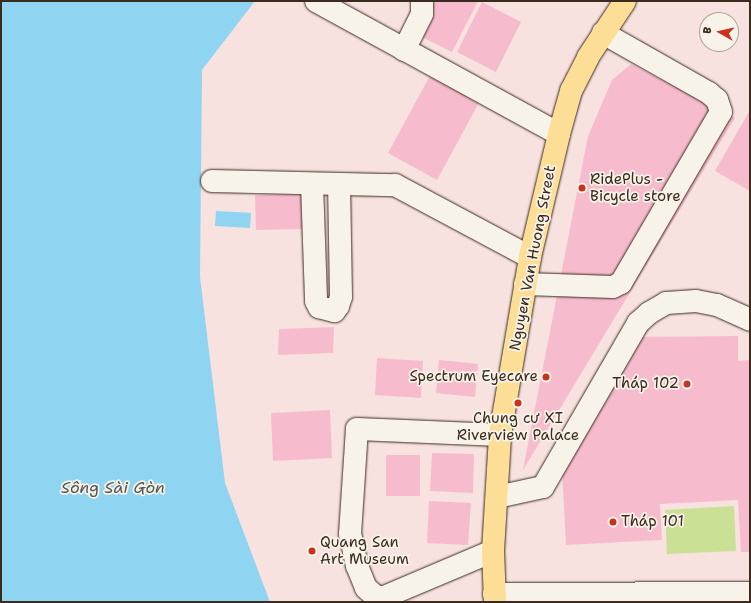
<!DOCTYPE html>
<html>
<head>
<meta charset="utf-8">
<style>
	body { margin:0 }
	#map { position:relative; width:751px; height:603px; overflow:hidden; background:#f7e2e0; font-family:"Shantell Sans",sans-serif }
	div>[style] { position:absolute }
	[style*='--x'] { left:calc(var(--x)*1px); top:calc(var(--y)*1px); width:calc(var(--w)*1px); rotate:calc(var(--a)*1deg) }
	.green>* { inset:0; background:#cae095 }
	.water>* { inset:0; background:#8fd4f1 }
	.building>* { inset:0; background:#f6bccd }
	.roads { filter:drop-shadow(0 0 1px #3b2a1e) drop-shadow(0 0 1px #3b2a1e) }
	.minor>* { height:22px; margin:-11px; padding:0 11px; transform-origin:11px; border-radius:11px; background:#f7f3e8 }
	.major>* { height:22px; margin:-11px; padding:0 11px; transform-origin:11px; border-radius:11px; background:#fdde96 }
	.dots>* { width:11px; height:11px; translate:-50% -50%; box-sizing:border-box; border:2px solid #f7f3e8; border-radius:50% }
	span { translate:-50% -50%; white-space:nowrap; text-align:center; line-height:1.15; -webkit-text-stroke:3.5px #f7f3e8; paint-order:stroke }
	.poi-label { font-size:15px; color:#3b2a1e }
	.left { translate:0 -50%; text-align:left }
	.right { translate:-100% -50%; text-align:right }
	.street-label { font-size:15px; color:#3b2a1e }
	.water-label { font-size:16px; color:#505453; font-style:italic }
	.frame { position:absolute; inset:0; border:2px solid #3b2a1e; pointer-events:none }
	.north { position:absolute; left:699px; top:12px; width:40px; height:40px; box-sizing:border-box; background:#f7f3e8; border:1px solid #aca397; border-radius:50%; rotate:278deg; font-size:11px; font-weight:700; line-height:16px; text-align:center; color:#3b2a1e }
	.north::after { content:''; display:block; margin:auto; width:14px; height:18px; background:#c8321e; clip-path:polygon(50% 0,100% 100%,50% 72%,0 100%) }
</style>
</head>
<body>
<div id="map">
	<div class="green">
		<i style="clip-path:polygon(734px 506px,736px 551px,667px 554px,665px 510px)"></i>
	</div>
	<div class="water">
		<i style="clip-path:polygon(1px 1px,255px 1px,202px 70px,200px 277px,225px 483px,270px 602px,1px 602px)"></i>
		<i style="clip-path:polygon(216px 211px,251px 213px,250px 228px,215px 226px)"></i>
	</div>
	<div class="building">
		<i style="clip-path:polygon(433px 1px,478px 1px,452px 52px,416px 34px)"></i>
		<i style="clip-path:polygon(482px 2px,521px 22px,496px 72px,457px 52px)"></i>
		<i style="clip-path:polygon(631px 64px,735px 118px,523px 470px,588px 136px,612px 80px)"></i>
		<i style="clip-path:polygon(432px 72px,481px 99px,437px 180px,388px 153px)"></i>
		<i style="clip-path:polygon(750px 110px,750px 191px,715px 171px)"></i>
		<i style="clip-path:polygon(302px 194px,303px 229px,256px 230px,255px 195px)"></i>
		<i style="clip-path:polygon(334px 327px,333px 353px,278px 355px,279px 329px)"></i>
		<i style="clip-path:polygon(738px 336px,738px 361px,750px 360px,750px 552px,741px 552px,738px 500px,660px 504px,662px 540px,566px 545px,562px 469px,635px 337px)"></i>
		<i style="clip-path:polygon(377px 358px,423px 361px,421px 398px,375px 395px)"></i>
		<i style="clip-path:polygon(439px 360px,478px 364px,475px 397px,436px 393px)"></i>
		<i style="clip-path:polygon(330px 410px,332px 458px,273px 461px,271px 413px)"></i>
		<i style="clip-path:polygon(432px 453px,474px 454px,473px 493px,430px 491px)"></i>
		<i style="clip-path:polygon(386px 455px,420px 455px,420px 496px,386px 496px)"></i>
		<i style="clip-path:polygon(429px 501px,471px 503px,468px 545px,427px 543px)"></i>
	</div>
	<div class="roads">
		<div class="minor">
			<i style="--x:316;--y:1;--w:277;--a:28.7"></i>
			<i style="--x:404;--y:50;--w:40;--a:-63.4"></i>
			<i style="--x:422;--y:14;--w:13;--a:-90"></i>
			<i style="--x:212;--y:181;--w:183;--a:1.3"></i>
			<i style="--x:395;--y:185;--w:153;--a:28.1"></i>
			<i style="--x:312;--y:184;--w:117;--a:88"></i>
			<i style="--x:316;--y:301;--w:7;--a:63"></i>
			<i style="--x:319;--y:307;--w:16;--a:15"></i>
			<i style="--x:334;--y:311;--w:6;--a:-51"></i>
			<i style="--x:338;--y:306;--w:9;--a:-72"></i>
			<i style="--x:341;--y:297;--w:113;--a:-91"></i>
			<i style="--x:525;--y:284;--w:88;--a:2"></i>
			<i style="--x:613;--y:287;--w:9;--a:-27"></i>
			<i style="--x:621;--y:283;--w:198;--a:-59.7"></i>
			<i style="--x:721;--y:112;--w:13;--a:-108"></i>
			<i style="--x:717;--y:100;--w:11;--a:-139"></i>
			<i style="--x:709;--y:93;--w:122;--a:-150.5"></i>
			<i style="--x:497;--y:497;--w:47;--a:-12.3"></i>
			<i style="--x:543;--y:487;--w:190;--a:-59.9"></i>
			<i style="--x:638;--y:323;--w:15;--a:-42"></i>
			<i style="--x:649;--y:313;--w:20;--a:-30"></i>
			<i style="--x:666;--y:303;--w:30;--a:-4"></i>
			<i style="--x:696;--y:301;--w:21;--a:11"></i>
			<i style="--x:717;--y:305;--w:36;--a:24"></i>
			<i style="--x:493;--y:551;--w:121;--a:157.1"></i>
			<i style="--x:382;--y:598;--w:7;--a:-164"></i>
			<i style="--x:375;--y:596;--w:12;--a:-138"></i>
			<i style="--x:366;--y:588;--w:24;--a:-112"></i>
			<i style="--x:357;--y:566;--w:33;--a:-102"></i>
			<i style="--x:350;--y:534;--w:105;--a:-86.2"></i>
			<i style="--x:357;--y:429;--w:143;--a:2.4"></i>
			<i style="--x:494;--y:594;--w:256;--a:-0.2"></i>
		</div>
		<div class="major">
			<i style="--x:495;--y:602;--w:51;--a:-92.2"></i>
			<i style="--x:493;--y:551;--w:116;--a:-86.5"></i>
			<i style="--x:500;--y:435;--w:181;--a:-80.4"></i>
			<i style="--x:530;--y:257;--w:126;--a:-76.7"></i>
			<i style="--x:559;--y:134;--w:45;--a:-74.4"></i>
			<i style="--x:571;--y:91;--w:38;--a:-63"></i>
			<i style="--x:588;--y:57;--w:67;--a:-56.5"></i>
		</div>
	</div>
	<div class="dots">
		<i style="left:582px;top:188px;background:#c8321e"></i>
		<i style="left:546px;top:377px;background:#c8321e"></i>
		<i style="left:687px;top:384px;background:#c8321e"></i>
		<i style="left:518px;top:403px;background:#c8321e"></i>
		<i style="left:613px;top:522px;background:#c8321e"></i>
		<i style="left:312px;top:551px;background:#c8321e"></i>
	</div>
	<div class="poi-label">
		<span class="left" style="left:590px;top:188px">RidePlus -<br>Bicycle store</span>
		<span class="right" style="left:538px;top:377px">Spectrum Eyecare</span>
		<span class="right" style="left:679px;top:384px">Tháp 102</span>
		<span style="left:518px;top:427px">Chung cư XI<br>Riverview Palace</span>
		<span class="left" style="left:621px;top:522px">Tháp 101</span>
		<span class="left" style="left:320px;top:551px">Quang San<br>Art Museum</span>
	</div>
	<div class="street-label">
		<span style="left:533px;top:258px;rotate:-79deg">Nguyen Van Huong Street</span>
	</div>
	<div class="water-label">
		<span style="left:113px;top:488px">Sông Sài Gòn</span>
	</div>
	<div class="frame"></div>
	<div class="north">B</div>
</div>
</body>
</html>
